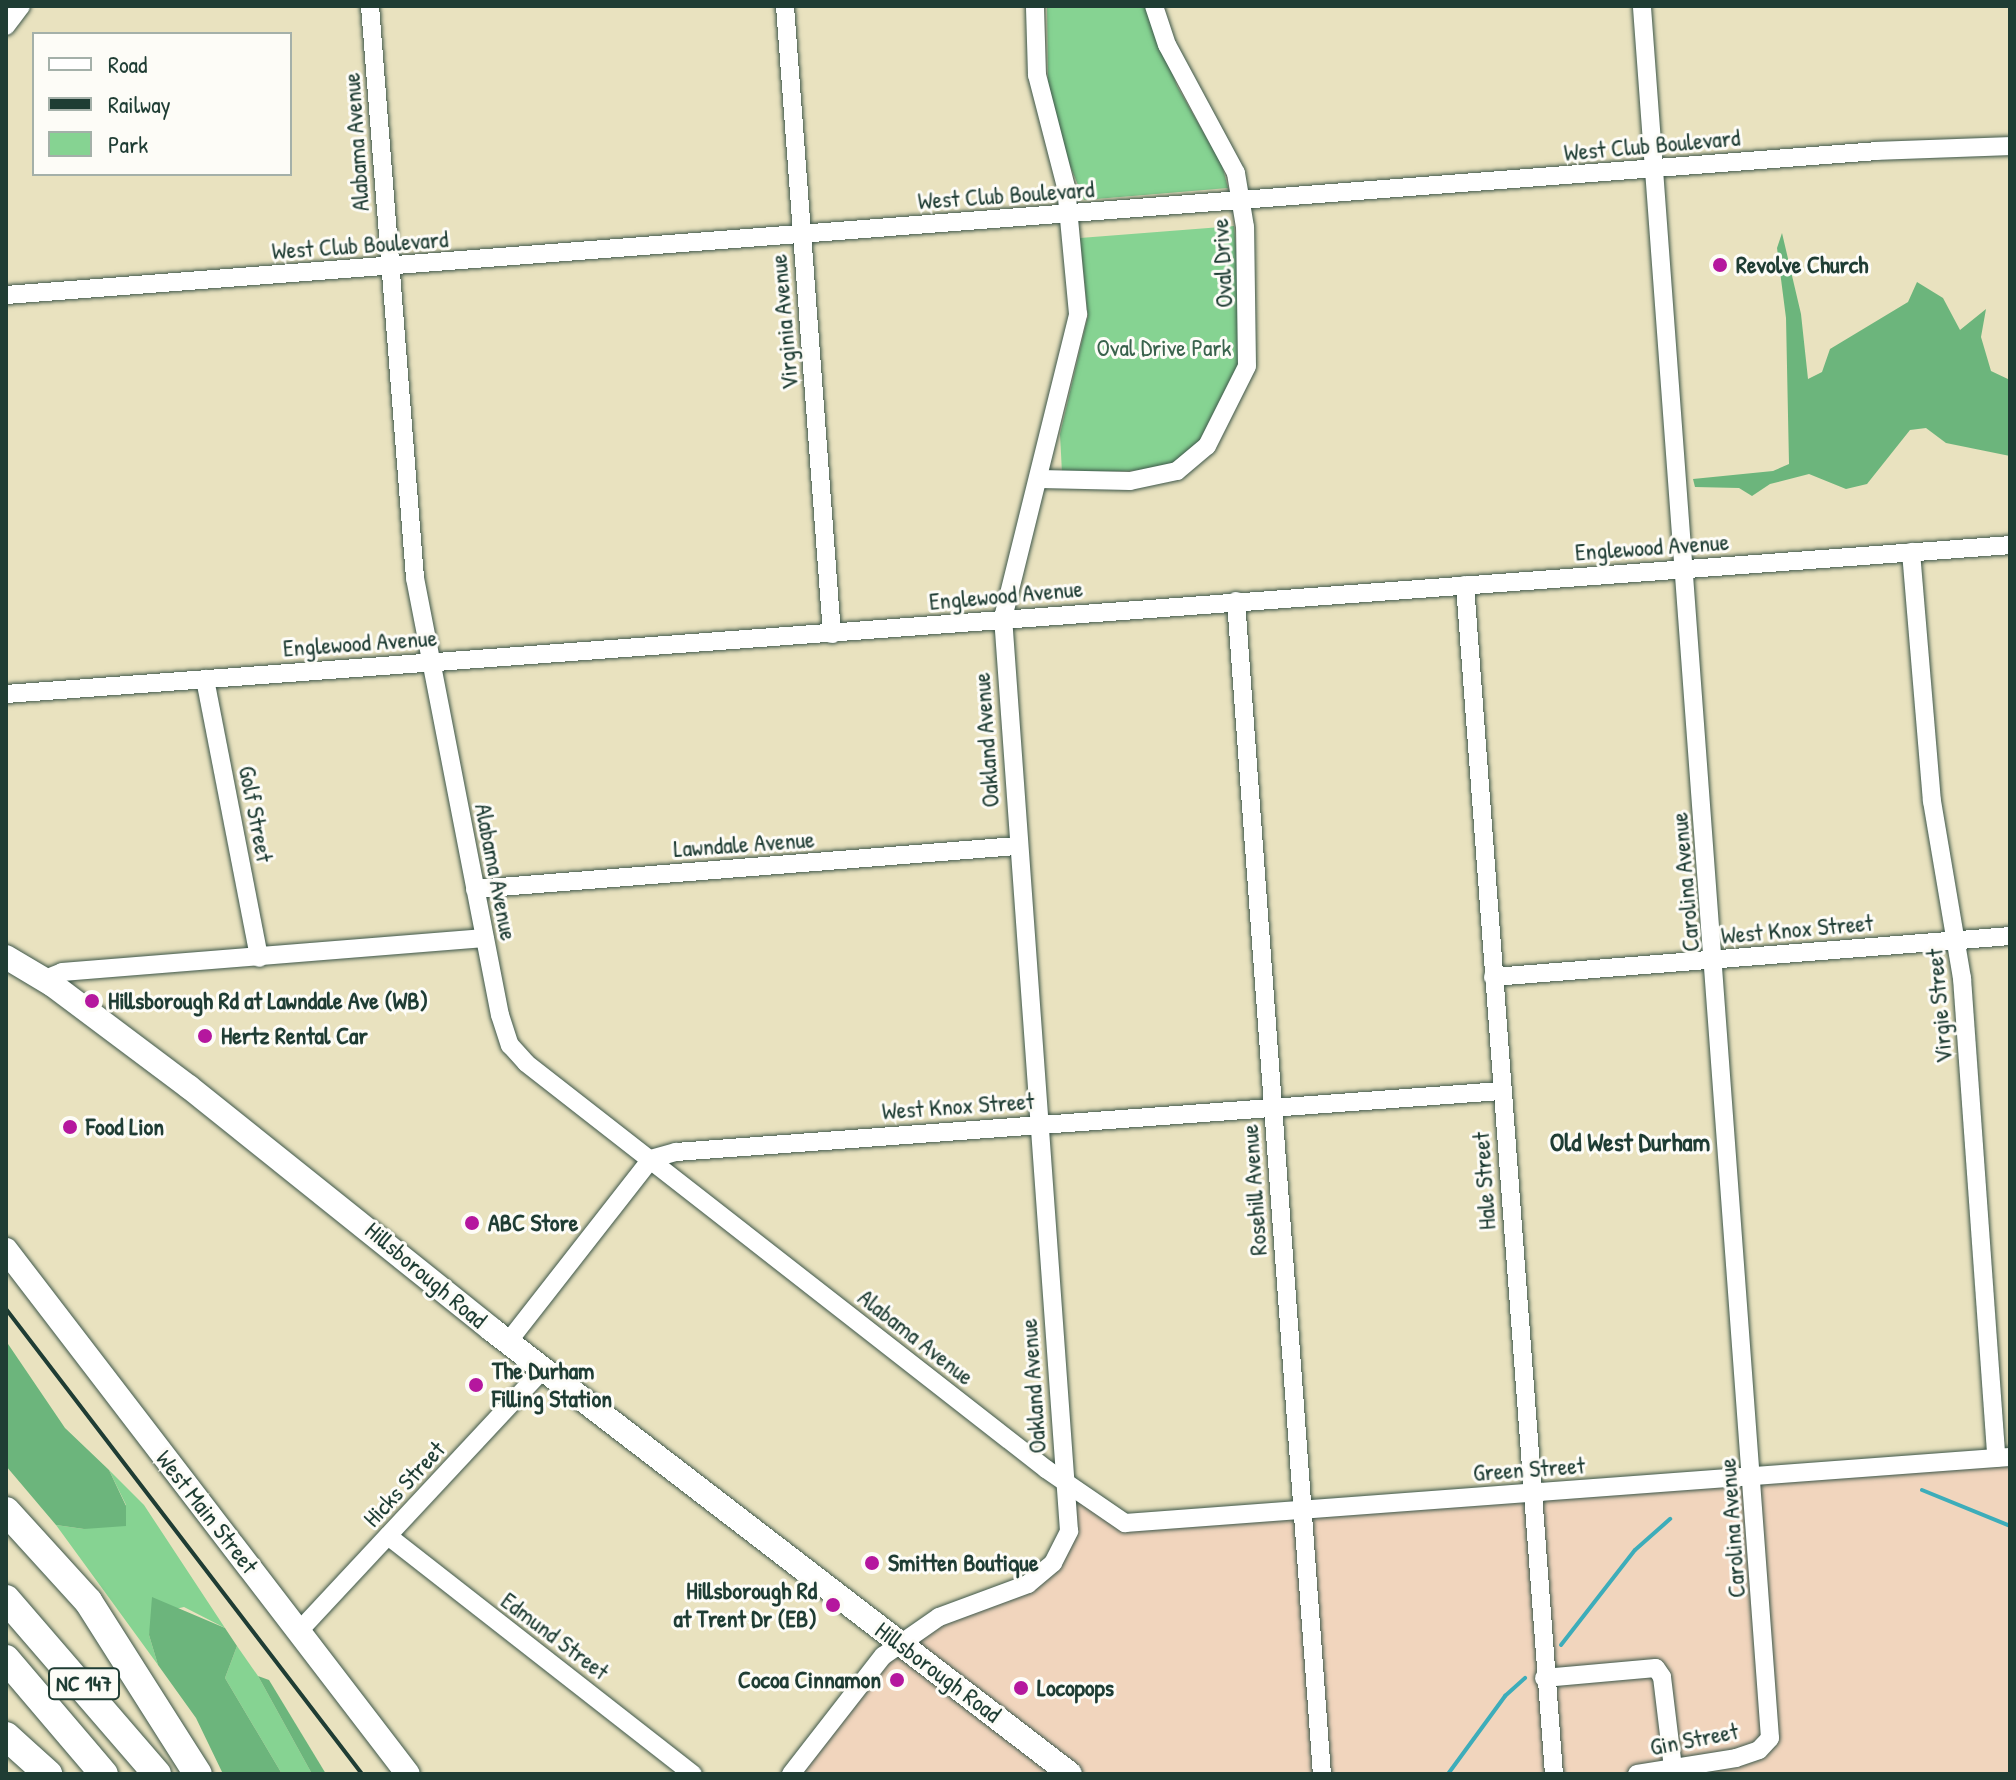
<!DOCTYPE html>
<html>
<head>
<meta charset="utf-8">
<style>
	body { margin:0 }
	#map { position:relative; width:2016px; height:1780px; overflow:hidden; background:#e9e2bf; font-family:"Patrick Hand",sans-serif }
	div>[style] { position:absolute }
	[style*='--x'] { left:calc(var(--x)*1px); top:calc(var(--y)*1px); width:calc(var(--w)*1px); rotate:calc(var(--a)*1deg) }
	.built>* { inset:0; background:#f1d5bd }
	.green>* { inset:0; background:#86d392 }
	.forest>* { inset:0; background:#6cb57c }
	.stream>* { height:4px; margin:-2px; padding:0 2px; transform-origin:2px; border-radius:2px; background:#3dadba }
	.roads { filter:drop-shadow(0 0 2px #3d5649) drop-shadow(0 0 2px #3d5649) }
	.minor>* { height:18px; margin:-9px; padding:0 9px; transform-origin:9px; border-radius:9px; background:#fff }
	.major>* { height:24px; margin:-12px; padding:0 12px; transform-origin:12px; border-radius:12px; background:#fff }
	.highway>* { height:28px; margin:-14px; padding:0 14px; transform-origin:14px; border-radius:14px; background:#fff }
	.rail>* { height:4px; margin:-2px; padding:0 2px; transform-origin:2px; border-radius:2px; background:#1f3d34 }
	.dots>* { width:22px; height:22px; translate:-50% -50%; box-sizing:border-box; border:4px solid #fdfcf7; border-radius:50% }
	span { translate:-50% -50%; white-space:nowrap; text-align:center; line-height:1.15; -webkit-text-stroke:6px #fdfcf7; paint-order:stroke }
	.shield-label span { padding:2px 6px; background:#fdfcf7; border:2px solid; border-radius:6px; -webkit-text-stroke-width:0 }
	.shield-label { font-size:22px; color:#1f3d34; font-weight:700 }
	.street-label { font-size:24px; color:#1f3d34 }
	.poi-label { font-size:24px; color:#1f3d34; font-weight:700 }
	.left { translate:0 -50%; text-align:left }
	.right { translate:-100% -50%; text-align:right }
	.park-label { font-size:24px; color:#39624c }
	.neighbourhood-label { font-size:26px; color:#1f3d34; font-weight:700 }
	.frame { position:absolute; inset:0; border:8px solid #1f3d34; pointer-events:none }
	.legend { position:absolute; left:32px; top:32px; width:260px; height:144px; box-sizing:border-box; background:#fdfcf7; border:2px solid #a4b0a9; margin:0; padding:10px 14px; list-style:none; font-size:24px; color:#1f3d34 }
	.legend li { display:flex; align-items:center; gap:16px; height:40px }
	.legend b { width:40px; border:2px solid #a4b0a9 }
</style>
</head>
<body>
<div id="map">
	<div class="built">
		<i style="clip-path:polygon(2010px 1457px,2010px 1774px,796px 1774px,887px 1662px,929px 1624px,1058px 1560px,1069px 1488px,1116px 1522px)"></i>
	</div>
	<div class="green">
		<i style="clip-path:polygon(1047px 6px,1148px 6px,1177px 86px,1222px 165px,1228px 188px,1084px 200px,1063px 148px,1048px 82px)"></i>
		<i style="clip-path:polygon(1234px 226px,1246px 361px,1206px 437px,1174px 464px,1149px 470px,1062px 473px,1060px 434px,1088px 316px,1080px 238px)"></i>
		<i style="clip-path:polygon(109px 1470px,144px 1505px,225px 1628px,184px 1607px,154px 1614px,149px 1635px,158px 1665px,56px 1525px,84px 1529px,126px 1505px)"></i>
		<i style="clip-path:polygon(237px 1646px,258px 1676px,312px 1774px,282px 1774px,225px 1678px)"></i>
	</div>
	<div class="forest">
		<i style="clip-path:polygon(1782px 233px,1801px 314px,1808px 379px,1822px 372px,1830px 349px,1908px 302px,1917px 282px,1943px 298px,1960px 330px,1986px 309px,1981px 337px,1991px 371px,2010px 380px,2010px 456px,1946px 443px,1926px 428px,1910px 430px,1867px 484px,1846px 489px,1809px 474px,1770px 484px,1752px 496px,1739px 488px,1695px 487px,1693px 479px,1773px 471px,1789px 464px,1786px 318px,1777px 248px)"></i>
		<i style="clip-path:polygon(6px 1341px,65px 1428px,109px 1470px,126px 1506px,126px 1526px,84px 1529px,56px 1525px,6px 1466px)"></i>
		<i style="clip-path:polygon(152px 1597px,225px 1628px,237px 1646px,225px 1678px,282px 1774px,223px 1774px,196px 1718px,158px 1665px,149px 1635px)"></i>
		<i style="clip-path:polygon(258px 1676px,269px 1680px,326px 1774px,312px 1774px)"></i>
	</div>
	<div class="stream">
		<i style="--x:1922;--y:1490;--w:95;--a:22.2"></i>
		<i style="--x:1561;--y:1645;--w:120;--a:-52.1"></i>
		<i style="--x:1635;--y:1550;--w:47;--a:-41.5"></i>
		<i style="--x:1448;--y:1774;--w:97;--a:-53.8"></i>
		<i style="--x:1505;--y:1696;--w:27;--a:-42"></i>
	</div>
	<div class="roads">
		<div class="minor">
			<i style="--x:370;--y:6;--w:574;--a:85.5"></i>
			<i style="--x:415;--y:578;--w:445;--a:79"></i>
			<i style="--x:500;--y:1015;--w:32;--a:72"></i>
			<i style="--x:510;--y:1045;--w:24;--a:48"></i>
			<i style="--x:526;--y:1063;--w:660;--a:37.98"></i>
			<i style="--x:1046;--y:1469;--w:96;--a:34.4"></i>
			<i style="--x:1125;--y:1523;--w:887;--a:-4.27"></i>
			<i style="--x:785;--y:6;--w:630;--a:85.72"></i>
			<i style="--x:6;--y:26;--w:25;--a:-53"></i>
			<i style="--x:6;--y:295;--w:1876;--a:-4.4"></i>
			<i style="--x:1876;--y:151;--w:134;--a:-2.1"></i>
			<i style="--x:1040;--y:479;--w:90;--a:1.3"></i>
			<i style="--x:1130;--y:481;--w:48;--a:-12"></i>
			<i style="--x:1177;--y:471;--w:39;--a:-40"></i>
			<i style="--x:1207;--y:446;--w:89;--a:-63.4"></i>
			<i style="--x:1247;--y:366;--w:139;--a:-90.8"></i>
			<i style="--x:1245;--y:227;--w:55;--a:-99.5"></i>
			<i style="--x:1236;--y:173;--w:145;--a:-118.3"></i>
			<i style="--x:1167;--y:45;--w:41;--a:-108.4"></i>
			<i style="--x:1911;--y:552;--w:250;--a:85.2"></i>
			<i style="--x:1932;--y:801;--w:180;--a:80.4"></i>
			<i style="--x:1962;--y:978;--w:481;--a:85.9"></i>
			<i style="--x:1465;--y:585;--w:1192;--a:85.72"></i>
			<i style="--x:1236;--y:601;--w:1176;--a:85.81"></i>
			<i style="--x:205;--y:679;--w:284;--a:79"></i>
			<i style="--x:6;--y:694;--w:2010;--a:-4.25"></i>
			<i style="--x:475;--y:889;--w:544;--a:-4.54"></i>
			<i style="--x:1493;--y:977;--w:519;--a:-4.53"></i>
			<i style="--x:45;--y:979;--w:18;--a:-22"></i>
			<i style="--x:62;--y:972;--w:424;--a:-4.6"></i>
			<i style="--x:508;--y:1342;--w:232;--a:-52"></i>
			<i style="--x:651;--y:1159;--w:26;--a:-16"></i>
			<i style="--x:676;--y:1152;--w:827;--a:-4.23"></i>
			<i style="--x:388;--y:1536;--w:387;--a:38"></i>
			<i style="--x:299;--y:1631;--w:358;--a:-47"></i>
			<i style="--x:1544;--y:1678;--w:112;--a:-5.1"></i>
			<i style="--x:1656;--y:1668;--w:11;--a:56"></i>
			<i style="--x:1662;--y:1677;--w:92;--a:83.1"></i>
			<i style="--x:791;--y:1774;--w:150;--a:-52.1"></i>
			<i style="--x:883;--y:1656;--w:68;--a:-34.9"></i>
			<i style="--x:939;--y:1617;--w:95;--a:-20.3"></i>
			<i style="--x:1028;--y:1584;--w:33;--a:-40"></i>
			<i style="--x:1053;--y:1563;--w:36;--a:-63"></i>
			<i style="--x:1069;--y:1531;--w:915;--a:-94.13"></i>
			<i style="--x:1003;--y:618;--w:313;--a:-76.1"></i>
			<i style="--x:1078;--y:314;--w:128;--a:-95.4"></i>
			<i style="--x:1066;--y:187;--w:116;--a:-104.5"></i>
			<i style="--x:1037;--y:75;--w:69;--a:-91.7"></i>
			<i style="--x:1637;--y:1774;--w:100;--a:-9.2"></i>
			<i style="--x:1736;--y:1758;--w:24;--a:-19"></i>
			<i style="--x:1759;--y:1750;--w:16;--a:-47"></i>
			<i style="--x:1770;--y:1738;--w:1737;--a:-94.23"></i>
		</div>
		<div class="major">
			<i style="--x:6;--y:957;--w:55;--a:30.8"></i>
			<i style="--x:53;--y:985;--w:170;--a:36.9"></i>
			<i style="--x:189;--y:1087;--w:387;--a:38.7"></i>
			<i style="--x:491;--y:1329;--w:730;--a:37.54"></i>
			<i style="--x:6;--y:1250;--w:660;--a:52.51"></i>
		</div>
		<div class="highway">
			<i style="--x:6;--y:1511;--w:122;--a:47.7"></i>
			<i style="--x:88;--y:1601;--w:205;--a:57.6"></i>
			<i style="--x:6;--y:1599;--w:231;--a:49.2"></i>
			<i style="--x:6;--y:1659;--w:151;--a:49.6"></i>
			<i style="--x:6;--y:1736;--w:57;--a:42.1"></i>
		</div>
	</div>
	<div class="rail">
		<i style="--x:6;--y:1309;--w:586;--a:52.56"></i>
	</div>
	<div class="dots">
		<i style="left:1720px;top:265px;background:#b5179e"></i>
		<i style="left:92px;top:1001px;background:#b5179e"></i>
		<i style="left:205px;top:1036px;background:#b5179e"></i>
		<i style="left:70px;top:1127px;background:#b5179e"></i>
		<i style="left:472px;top:1223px;background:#b5179e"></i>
		<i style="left:476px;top:1385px;background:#b5179e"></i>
		<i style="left:872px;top:1563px;background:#b5179e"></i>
		<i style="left:833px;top:1605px;background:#b5179e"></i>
		<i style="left:897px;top:1680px;background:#b5179e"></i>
		<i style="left:1021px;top:1688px;background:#b5179e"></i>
	</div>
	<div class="shield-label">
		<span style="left:84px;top:1684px">NC 147</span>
	</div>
	<div class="street-label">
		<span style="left:356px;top:142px;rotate:-94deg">Alabama Avenue</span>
		<span style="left:1652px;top:145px;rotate:-5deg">West Club Boulevard</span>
		<span style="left:1006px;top:195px;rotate:-4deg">West Club Boulevard</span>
		<span style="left:360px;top:245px;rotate:-4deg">West Club Boulevard</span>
		<span style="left:1222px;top:263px;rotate:-93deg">Oval Drive</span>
		<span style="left:784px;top:322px;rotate:-95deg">Virginia Avenue</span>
		<span style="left:1652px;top:547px;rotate:-4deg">Englewood Avenue</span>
		<span style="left:1006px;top:595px;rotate:-5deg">Englewood Avenue</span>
		<span style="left:360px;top:643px;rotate:-4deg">Englewood Avenue</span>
		<span style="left:986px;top:740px;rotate:-94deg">Oakland Avenue</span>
		<span style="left:256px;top:814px;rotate:79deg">Golf Street</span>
		<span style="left:744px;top:844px;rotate:-4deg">Lawndale Avenue</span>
		<span style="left:496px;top:872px;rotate:79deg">Alabama Avenue</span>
		<span style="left:1685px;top:882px;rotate:-95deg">Carolina Avenue</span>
		<span style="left:1797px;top:929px;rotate:-5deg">West Knox Street</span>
		<span style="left:1939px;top:1006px;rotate:-95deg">Virgie Street</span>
		<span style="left:958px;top:1106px;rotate:-4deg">West Knox Street</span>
		<span style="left:1484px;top:1181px;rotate:-94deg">Hale Street</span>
		<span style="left:1254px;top:1190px;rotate:-94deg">Rosehill Avenue</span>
		<span style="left:426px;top:1275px;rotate:40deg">Hillsborough Road</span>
		<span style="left:916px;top:1337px;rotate:38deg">Alabama Avenue</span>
		<span style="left:1033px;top:1386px;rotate:-94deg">Oakland Avenue</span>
		<span style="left:1529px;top:1469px;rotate:-4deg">Green Street</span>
		<span style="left:404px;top:1484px;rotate:-47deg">Hicks Street</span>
		<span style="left:207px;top:1512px;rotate:52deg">West Main Street</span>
		<span style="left:1732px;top:1528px;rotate:-94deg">Carolina Avenue</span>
		<span style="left:555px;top:1636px;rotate:37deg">Edmund Street</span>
		<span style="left:938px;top:1672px;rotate:37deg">Hillsborough Road</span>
		<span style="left:1694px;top:1739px;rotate:-11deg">Gin Street</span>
	</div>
	<div class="poi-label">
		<span class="left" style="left:1736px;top:265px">Revolve Church</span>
		<span class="left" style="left:108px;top:1001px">Hillsborough Rd at Lawndale Ave (WB)</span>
		<span class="left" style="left:221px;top:1036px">Hertz Rental Car</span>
		<span class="left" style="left:86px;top:1127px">Food Lion</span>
		<span class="left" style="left:488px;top:1223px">ABC Store</span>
		<span class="left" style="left:492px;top:1385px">The Durham<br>Filling Station</span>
		<span class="left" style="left:888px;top:1563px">Smitten Boutique</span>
		<span class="right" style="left:817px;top:1605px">Hillsborough Rd<br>at Trent Dr (EB)</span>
		<span class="right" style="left:881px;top:1680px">Cocoa Cinnamon</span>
		<span class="left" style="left:1037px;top:1688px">Locopops</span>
	</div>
	<div class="park-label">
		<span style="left:1164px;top:348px">Oval Drive Park</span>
	</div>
	<div class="neighbourhood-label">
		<span style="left:1630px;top:1142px">Old West Durham</span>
	</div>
	<div class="frame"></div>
	<ul class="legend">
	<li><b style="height:10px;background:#fff"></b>Road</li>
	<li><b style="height:10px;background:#1f3d34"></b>Railway</li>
	<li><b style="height:22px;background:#86d392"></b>Park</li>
	</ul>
</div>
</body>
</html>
